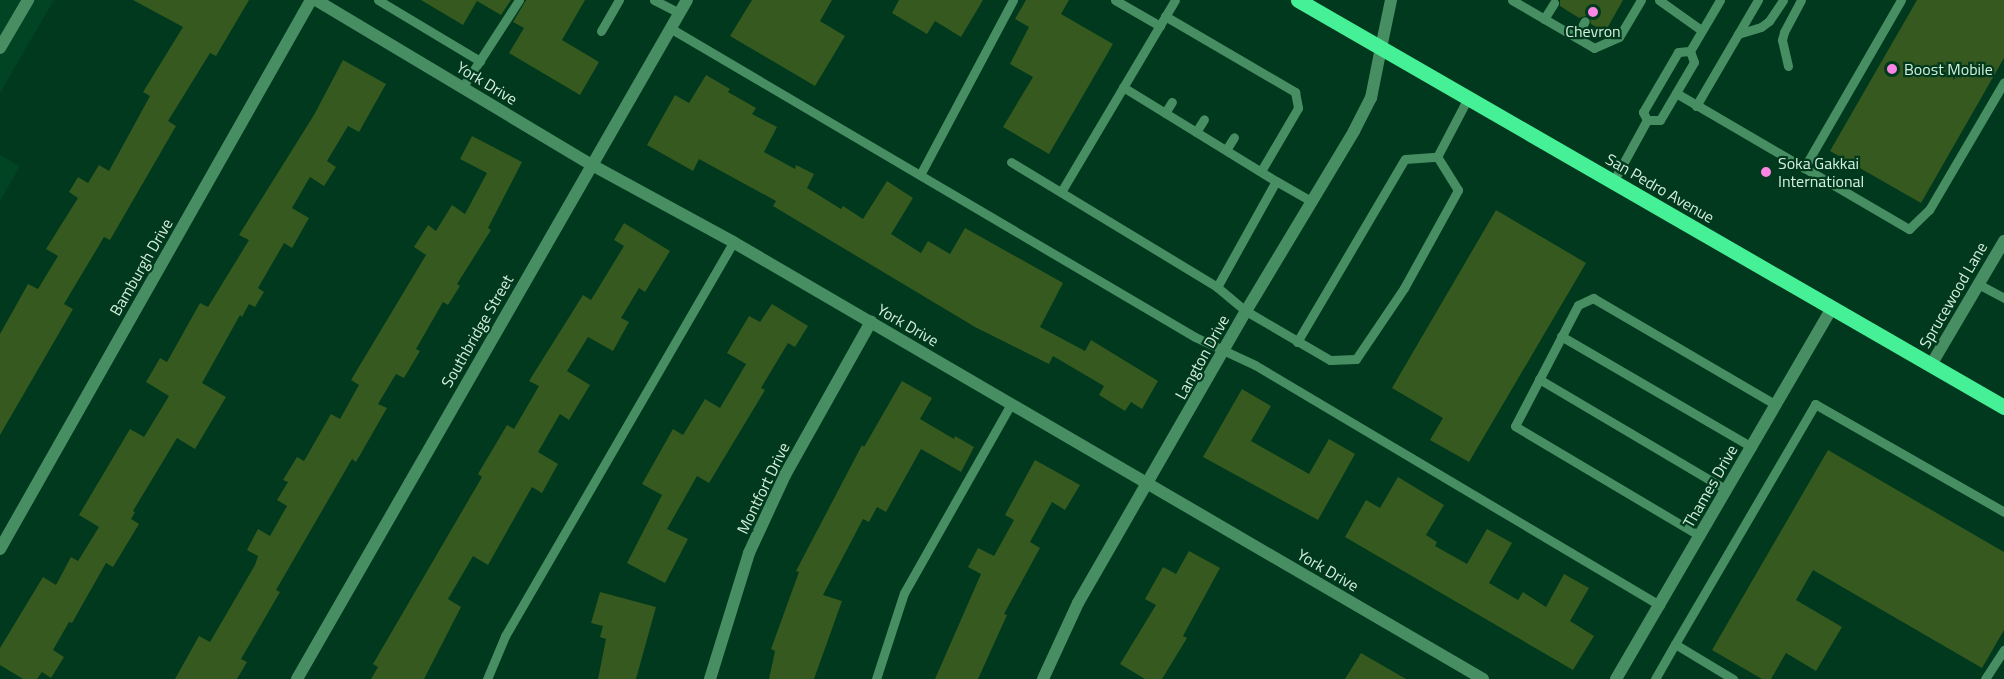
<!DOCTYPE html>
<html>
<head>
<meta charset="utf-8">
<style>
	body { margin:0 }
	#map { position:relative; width:2004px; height:679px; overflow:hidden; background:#00391d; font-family:"Titillium Web",sans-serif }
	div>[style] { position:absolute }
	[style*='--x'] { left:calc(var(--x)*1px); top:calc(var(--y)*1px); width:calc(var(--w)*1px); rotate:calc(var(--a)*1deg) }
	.built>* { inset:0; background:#004423 }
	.building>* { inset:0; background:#35591e }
	.service>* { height:9px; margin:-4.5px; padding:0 4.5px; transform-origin:4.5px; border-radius:4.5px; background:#478f63 }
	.minor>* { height:12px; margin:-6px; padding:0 6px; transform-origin:6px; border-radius:6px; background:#478f63 }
	.tertiary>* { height:12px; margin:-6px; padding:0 6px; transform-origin:6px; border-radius:6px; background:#478f63 }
	.primary>* { height:15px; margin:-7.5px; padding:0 7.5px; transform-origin:7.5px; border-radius:7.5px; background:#46f096 }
	.dots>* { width:16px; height:16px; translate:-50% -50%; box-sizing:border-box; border:3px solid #00391d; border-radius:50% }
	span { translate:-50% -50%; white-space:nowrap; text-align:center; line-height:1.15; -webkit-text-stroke:4.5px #00391d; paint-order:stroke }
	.poi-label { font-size:16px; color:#d4efdc }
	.left { translate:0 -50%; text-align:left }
	.street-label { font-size:16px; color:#d4efdc }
</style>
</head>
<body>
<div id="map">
	<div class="built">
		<i style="clip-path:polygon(0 0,54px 0,0 93px)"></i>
		<i style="clip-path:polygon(0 155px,20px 166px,0 201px)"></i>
	</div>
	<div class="building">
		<i style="clip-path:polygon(133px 0,249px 0,216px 56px,210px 53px,168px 121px,176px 126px,110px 240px,104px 237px,64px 304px,73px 309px,0 435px,0 334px,28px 284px,38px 289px,58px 256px,46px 249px,78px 198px,69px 192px,78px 177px,88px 183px,99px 165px,109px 171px,150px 96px,143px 92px,183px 27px)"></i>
		<i style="clip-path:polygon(421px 0,511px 0,501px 15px,477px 1px,463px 25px)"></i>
		<i style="clip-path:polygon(526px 0,585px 0,562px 40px,599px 62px,580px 95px,509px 53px,524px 28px,513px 22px)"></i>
		<i style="clip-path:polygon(752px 0,832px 0,820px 21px,845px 36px,815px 86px,730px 36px)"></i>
		<i style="clip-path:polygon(899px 0,983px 0,961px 37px,935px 21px,927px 34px,892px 13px)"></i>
		<i style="clip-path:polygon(1026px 0,1069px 0,1061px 14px,1113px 44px,1049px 154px,1003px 127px,1033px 77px,1010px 64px,1029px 27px,1015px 19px)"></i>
		<i style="clip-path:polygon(1560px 0,1623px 0,1605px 32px,1591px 24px,1589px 15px,1579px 18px,1560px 6px)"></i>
		<i style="clip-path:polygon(1917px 0,2004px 0,2004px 58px,1921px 203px,1830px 151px)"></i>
		<i style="clip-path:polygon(343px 60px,386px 84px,359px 132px,348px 126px,327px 161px,336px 167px,324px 186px,310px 177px,292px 208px,309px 218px,292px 248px,284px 243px,258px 288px,264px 292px,255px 307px,249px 304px,242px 317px,240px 315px,202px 383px,226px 397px,195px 449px,177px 438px,133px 511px,135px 512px,131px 519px,139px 524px,113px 567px,106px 563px,72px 623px,69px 622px,53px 650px,64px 657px,51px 678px,42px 672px,37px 679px,23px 679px,0 665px,0 648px,43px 577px,56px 585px,71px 557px,78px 561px,99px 527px,79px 515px,130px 429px,144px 437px,169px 396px,146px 382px,160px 358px,167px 362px,200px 303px,208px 307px,249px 240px,239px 235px,314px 115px)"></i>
		<i style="clip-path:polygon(706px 75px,730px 89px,728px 92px,756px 108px,752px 114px,777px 127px,764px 152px,795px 169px,796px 165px,814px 174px,807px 188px,841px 209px,843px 206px,863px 219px,887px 181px,913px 198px,891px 234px,921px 253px,928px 241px,950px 254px,965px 228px,1063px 283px,1040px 327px,1085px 351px,1091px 340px,1158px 381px,1142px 409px,1131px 402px,1125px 411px,1099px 395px,1104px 386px,1053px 356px,1049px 364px,975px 327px,773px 206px,776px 201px,699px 159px,693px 171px,647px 145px,675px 95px,689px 103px)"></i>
		<i style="clip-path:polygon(472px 136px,522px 162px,488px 228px,491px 230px,457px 284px,460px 286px,448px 305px,443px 302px,416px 349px,420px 351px,404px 378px,396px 374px,378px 404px,387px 408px,356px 462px,352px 459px,276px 590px,280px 592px,241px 659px,247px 662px,237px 679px,175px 679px,199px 636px,210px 642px,255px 565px,258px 556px,247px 550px,258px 529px,270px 536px,287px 506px,277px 500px,288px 482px,283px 480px,297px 457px,304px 461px,331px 414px,340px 419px,359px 385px,351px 380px,426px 255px,414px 247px,428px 225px,436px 231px,452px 205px,465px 214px,487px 173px,460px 159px)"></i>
		<i style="clip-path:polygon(1496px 210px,1586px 263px,1469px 462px,1430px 440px,1443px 418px,1392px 388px)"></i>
		<i style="clip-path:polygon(624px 223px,670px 251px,645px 292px,639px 288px,621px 318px,629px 322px,613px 351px,588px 337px,567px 371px,590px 385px,569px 420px,560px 414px,538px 452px,558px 464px,542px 493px,532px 487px,488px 565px,473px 556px,448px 599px,461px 607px,424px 679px,371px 679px,378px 667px,373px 664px,482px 477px,478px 474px,507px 425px,514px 429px,539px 386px,529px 381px,583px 295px,591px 300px,624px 246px,614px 240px)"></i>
		<i style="clip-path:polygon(772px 304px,808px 326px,795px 347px,788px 343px,761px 388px,765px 390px,709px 483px,697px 476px,667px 529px,688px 539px,665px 583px,627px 563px,662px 495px,642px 484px,673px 429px,683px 435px,705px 399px,720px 408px,746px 364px,727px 353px,749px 316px,760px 322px)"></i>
		<i style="clip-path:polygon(902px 381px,932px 398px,920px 419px,954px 439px,955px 436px,974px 447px,961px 472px,921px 449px,886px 512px,877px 507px,869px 522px,863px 519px,823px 595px,842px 601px,814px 679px,769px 679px,775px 651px,771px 649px,799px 572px,796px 571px,862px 445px,864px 447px)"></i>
		<i style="clip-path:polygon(1242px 389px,1271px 406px,1251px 441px,1309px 474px,1329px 439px,1355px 454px,1318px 520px,1203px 457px)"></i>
		<i style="clip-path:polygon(1828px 450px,2004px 552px,2004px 630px,1982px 668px,1813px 570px,1796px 600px,1842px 627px,1816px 671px,1786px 653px,1771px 679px,1762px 679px,1712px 650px)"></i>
		<i style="clip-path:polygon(1035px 460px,1080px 485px,1065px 510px,1052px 502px,1030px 542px,1040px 548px,1004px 614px,1007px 615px,978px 679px,935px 679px,981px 574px,968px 567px,978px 548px,994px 556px,1014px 520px,1005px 515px)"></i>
		<i style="clip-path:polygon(1398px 477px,1444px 505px,1426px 535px,1437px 542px,1435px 546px,1467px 564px,1487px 529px,1512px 543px,1489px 583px,1518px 600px,1523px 592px,1546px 607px,1564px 574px,1589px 588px,1570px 621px,1594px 636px,1573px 670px,1345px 537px,1366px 500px,1380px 508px)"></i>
		<i style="clip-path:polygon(1189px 551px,1220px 568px,1183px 636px,1187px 638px,1162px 679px,1145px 679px,1120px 664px,1156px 605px,1145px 599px,1163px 567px,1176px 574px)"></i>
		<i style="clip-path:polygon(600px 592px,656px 607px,636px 679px,598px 679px,606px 639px,600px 637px,603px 626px,591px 623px)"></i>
		<i style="clip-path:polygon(1361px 653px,1406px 679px,1345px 679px)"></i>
	</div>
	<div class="service">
		<i style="--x:378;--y:0;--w:119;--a:30.9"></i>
		<i style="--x:654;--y:0;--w:28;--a:27"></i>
		<i style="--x:1115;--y:0;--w:52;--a:30"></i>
		<i style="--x:1512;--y:0;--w:95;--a:30.3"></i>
		<i style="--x:1594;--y:48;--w:27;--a:-24"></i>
		<i style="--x:1619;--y:37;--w:43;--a:-59.3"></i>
		<i style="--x:1659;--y:0;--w:52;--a:35.5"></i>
		<i style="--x:1165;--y:16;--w:151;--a:30.3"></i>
		<i style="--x:1295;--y:92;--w:16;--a:79"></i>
		<i style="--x:1298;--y:108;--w:73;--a:120.4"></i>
		<i style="--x:1544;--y:19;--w:19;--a:-58"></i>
		<i style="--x:670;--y:28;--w:609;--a:30.48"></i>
		<i style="--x:1195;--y:337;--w:66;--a:25"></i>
		<i style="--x:1255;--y:365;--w:471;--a:30.7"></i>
		<i style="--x:601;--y:31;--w:36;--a:-60"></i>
		<i style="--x:1738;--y:34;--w:24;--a:-17"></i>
		<i style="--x:1761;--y:27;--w:10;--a:-37"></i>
		<i style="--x:1769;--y:21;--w:25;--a:-56"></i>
		<i style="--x:1576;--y:37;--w:18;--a:-61"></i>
		<i style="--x:1690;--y:51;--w:59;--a:-59.5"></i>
		<i style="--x:1788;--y:66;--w:27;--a:-103"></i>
		<i style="--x:1782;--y:40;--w:8;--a:-76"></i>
		<i style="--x:1784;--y:32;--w:36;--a:-62"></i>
		<i style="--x:1123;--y:87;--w:180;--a:31.6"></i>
		<i style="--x:462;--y:88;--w:105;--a:-57.1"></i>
		<i style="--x:1676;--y:93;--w:270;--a:30.3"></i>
		<i style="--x:1909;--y:229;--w:28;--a:-44"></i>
		<i style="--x:1929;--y:210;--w:148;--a:-59.6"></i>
		<i style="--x:1696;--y:106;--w:123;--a:-59.7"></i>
		<i style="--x:1165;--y:113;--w:13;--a:-58"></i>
		<i style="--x:1647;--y:120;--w:13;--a:0"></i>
		<i style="--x:1660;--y:120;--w:67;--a:-59.6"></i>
		<i style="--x:1694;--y:62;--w:12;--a:-110"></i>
		<i style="--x:1647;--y:120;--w:9;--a:-117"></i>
		<i style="--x:1643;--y:112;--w:69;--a:-59.7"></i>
		<i style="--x:1678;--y:52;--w:12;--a:-5"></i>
		<i style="--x:1196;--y:132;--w:15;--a:-58"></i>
		<i style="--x:1226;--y:150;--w:15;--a:-58"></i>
		<i style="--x:1011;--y:162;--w:241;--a:31.2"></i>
		<i style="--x:1217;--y:287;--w:38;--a:40"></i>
		<i style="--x:1246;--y:311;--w:97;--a:30.3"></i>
		<i style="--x:1330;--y:360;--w:26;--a:-2"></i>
		<i style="--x:1356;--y:359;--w:86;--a:-55.9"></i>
		<i style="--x:1404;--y:288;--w:112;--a:-61.1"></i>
		<i style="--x:1458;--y:190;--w:39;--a:-122"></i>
		<i style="--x:1437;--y:157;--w:67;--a:-62.3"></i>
		<i style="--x:1804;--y:168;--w:194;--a:-60"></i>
		<i style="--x:920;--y:175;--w:198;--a:-62"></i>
		<i style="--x:1613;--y:182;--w:71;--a:-61.3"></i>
		<i style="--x:1061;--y:192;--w:223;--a:-59.3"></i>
		<i style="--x:1978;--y:284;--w:30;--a:28"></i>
		<i style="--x:1217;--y:287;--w:121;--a:-60.9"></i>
		<i style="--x:1276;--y:181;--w:40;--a:29.7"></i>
		<i style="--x:1561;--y:336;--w:221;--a:30.2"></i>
		<i style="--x:1297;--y:342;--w:212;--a:-59.5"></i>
		<i style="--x:1405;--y:159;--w:32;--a:-4"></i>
		<i style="--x:1539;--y:379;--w:218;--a:30.6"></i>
		<i style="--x:1700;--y:536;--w:215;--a:-149.3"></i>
		<i style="--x:1515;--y:426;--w:136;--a:-62.5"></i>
		<i style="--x:1578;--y:305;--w:17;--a:-25"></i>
		<i style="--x:1593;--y:298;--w:212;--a:30.3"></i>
		<i style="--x:1675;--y:644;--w:278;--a:-59.7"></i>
		<i style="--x:1815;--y:404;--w:218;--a:29.7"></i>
		<i style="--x:487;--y:679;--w:47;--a:-67.3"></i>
		<i style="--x:505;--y:636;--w:455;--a:-59.9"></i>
		<i style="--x:876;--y:679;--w:90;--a:-72"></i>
		<i style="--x:904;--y:593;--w:217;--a:-60.5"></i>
		<i style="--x:1655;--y:679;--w:40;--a:-60.3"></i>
		<i style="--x:1675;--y:644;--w:68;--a:31.1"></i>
		<i style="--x:1985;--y:679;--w:35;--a:-57"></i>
	</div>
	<div class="minor">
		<i style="--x:316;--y:0;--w:322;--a:30.9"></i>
		<i style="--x:592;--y:165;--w:161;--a:28.6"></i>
		<i style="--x:733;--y:242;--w:868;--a:30.23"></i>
		<i style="--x:0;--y:549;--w:631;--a:-60.47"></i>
		<i style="--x:297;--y:679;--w:783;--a:-60.13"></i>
		<i style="--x:710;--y:679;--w:132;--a:-72.8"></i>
		<i style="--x:749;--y:553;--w:86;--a:-65.2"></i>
		<i style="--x:785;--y:475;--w:176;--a:-60.7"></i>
		<i style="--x:1043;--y:679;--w:84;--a:-65.3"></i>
		<i style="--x:1078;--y:603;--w:337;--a:-60.1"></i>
		<i style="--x:1246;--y:311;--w:210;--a:-59"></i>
		<i style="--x:1354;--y:131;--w:37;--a:-63"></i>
		<i style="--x:1371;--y:98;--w:51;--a:-78.7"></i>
		<i style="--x:1616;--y:679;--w:429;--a:-59.8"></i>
	</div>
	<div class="tertiary">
		<i style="--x:0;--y:48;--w:56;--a:-59.7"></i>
		<i style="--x:1381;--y:48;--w:49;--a:-78.2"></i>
		<i style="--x:1931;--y:365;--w:144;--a:-59.5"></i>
	</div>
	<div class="primary">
		<i style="--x:1298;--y:0;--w:815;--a:29.96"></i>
	</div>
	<div class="dots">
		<i style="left:1593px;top:12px;background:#fc86e4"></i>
		<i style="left:1892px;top:69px;background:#fc86e4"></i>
		<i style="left:1766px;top:172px;background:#fc86e4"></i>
	</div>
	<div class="poi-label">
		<span style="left:1593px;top:31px">Chevron</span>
		<span class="left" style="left:1904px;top:69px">Boost Mobile</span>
		<span class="left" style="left:1778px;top:172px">Soka Gakkai<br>International</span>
	</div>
	<div class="street-label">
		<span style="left:487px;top:83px;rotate:31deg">York Drive</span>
		<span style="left:1660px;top:188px;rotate:30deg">San Pedro Avenue</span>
		<span style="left:141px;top:267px;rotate:-60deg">Bamburgh Drive</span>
		<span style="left:1953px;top:295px;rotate:-60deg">Sprucewood Lane</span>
		<span style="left:908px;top:325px;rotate:30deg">York Drive</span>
		<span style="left:477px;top:331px;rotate:-60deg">Southbridge Street</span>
		<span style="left:1202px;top:357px;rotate:-61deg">Langton Drive</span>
		<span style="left:1710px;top:486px;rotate:-60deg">Thames Drive</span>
		<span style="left:763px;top:488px;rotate:-64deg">Montfort Drive</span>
		<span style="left:1328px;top:570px;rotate:30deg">York Drive</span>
	</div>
</div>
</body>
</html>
